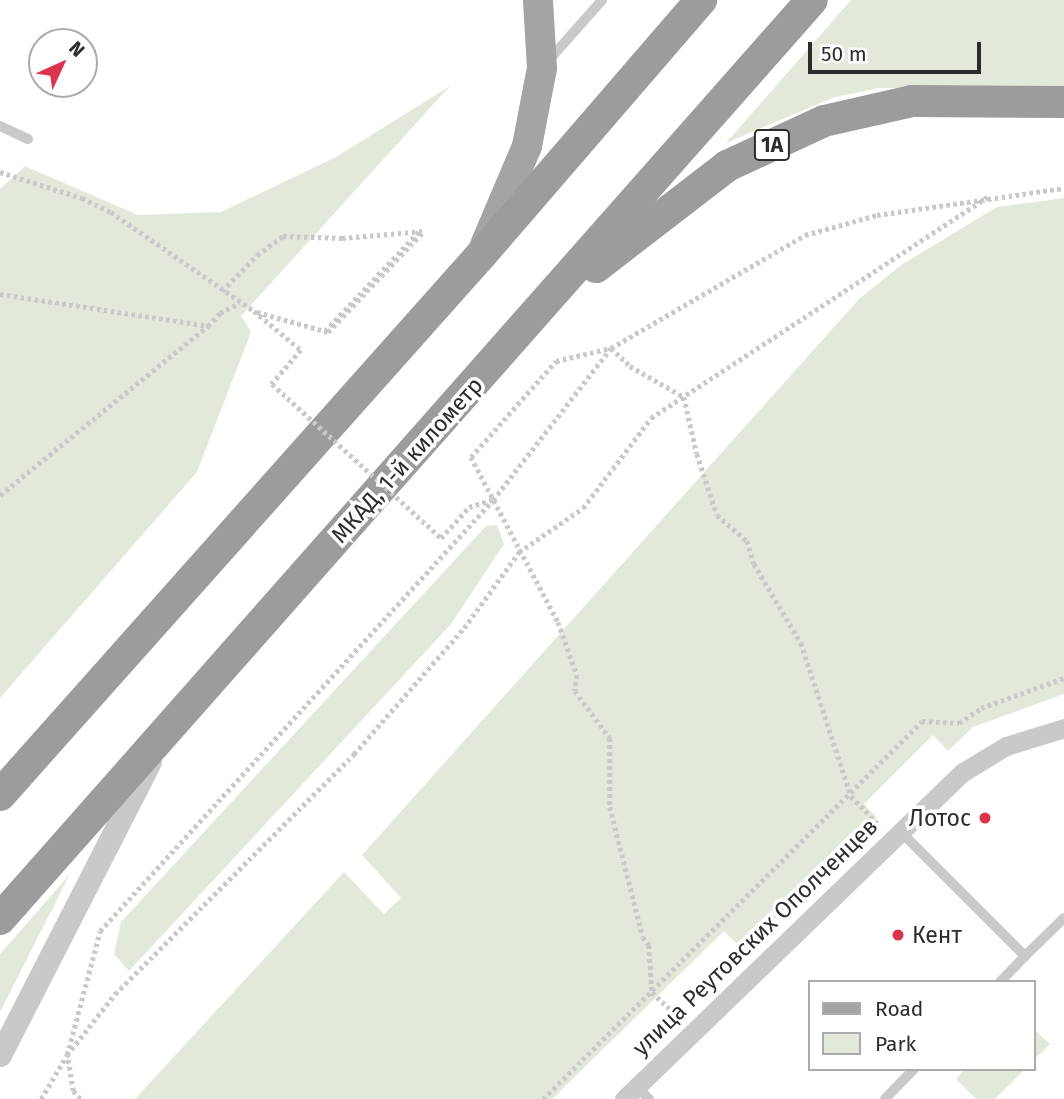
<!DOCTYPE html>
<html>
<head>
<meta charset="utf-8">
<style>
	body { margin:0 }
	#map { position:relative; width:1064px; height:1099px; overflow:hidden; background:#fff; font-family:"Fira Sans",sans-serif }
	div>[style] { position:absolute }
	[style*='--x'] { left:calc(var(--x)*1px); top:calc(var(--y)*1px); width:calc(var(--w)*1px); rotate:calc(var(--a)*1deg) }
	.green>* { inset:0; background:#e3e9da }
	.path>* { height:4.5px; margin-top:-2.25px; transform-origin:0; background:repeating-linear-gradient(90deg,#c9c9c9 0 3.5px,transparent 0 7px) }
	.service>* { height:10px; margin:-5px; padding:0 5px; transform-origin:5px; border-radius:5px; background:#c9c9c9 }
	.minor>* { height:19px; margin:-9.5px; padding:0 9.5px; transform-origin:9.5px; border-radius:9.5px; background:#c9c9c9 }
	.tertiary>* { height:23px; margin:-11.5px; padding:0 11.5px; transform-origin:11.5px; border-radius:11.5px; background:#c9c9c9 }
	.primary>* { height:30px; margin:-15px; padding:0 15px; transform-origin:15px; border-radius:15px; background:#a4a4a4 }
	.trunk>* { height:32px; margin:-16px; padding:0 16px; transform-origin:16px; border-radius:16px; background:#9c9c9c }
	.path-bridge>* { height:4.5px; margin-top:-2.25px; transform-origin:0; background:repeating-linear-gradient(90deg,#c9c9c9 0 3.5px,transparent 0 7px) }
	.dots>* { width:19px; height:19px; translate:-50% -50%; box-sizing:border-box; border:4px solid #fff; border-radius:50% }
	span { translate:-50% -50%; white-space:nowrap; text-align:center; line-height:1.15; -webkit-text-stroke:7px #fff; paint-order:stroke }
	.shield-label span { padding:2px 5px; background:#fff; border:2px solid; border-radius:5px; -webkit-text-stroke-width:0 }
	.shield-label { font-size:21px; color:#2c2c2c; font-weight:700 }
	.street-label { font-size:23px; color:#2c2c2c }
	.poi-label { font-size:23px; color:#2c2c2c }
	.right { translate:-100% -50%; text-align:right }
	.left { translate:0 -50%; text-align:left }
	.legend { position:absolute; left:808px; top:980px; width:228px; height:91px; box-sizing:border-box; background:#fff; border:2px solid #ababab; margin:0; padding:9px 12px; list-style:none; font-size:21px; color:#2c2c2c }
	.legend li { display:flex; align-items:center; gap:14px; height:35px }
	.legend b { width:35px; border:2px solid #ababab }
	.north { position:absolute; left:28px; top:28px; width:70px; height:70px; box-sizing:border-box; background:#fff; border:2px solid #ababab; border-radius:50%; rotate:45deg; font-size:19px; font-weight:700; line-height:28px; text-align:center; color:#2c2c2c }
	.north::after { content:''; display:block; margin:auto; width:24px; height:32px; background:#dd344e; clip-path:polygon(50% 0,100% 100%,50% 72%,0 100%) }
	.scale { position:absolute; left:808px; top:42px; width:173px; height:32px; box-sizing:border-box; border:4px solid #2c2c2c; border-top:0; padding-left:9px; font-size:21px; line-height:24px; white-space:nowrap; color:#2c2c2c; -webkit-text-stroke:5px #fff; paint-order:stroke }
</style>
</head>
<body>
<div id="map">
	<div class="green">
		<i style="clip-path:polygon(851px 0,1064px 0,1064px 89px,878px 88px,832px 98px,726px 143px)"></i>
		<i style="clip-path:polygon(450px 86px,241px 316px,251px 332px,197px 472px,0 698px,0 189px,25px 166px,138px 215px,221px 212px,336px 157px)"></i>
		<i style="clip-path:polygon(1064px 198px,1064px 694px,973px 727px,948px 751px,933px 735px,864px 804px,877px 818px,743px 950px,724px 931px,552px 1099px,135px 1099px,344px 872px,384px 914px,401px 898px,362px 855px,859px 299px,901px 265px,997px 207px)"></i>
		<i style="clip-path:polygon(497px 525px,504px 544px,451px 624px,129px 971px,114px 954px,121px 922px,486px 526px)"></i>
		<i style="clip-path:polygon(70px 874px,0 1012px,0 954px)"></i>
		<i style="clip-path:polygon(1034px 1029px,1050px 1044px,1034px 1060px)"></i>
		<i style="clip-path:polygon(965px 1069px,1025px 1069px,995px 1099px,976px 1099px,956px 1079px)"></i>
	</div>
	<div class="path">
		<i style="--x:0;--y:172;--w:86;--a:17.6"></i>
		<i style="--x:82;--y:198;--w:32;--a:26"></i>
		<i style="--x:111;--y:212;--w:174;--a:34.7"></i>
		<i style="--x:254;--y:311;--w:61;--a:39.7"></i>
		<i style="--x:301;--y:350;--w:45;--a:130.5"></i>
		<i style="--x:222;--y:291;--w:50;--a:-45.8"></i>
		<i style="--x:257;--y:255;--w:32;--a:-36"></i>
		<i style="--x:283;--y:236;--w:59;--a:1.9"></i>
		<i style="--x:342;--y:238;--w:82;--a:-4.9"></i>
		<i style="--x:0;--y:294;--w:210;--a:8.7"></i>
		<i style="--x:208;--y:326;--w:18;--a:-47"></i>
		<i style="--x:220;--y:313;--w:22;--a:-27"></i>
		<i style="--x:257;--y:312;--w:74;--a:15.7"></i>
		<i style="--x:328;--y:332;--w:139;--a:-46.5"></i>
		<i style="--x:325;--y:331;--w:140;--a:-46.7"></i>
		<i style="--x:611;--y:348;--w:26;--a:43"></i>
		<i style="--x:630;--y:366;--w:62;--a:29.9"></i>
		<i style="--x:684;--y:397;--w:58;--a:77.2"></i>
		<i style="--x:697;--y:454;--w:64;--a:71.8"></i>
		<i style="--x:717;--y:515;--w:40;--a:41"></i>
		<i style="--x:747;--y:541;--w:24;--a:73"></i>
		<i style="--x:754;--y:564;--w:92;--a:59.3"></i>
		<i style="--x:801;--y:643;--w:161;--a:71.9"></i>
		<i style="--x:851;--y:796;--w:42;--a:46"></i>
		<i style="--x:471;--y:457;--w:128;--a:-48.5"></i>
		<i style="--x:556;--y:361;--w:57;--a:-13.3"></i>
		<i style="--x:611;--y:348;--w:225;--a:-30.2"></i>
		<i style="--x:805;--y:235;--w:75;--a:-15.5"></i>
		<i style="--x:877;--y:215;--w:189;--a:-8.2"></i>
		<i style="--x:471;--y:457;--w:187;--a:62.2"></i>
		<i style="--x:558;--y:622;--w:56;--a:70.3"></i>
		<i style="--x:577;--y:675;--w:16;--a:97"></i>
		<i style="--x:575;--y:691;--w:59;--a:53.3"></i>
		<i style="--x:610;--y:738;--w:69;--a:90"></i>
		<i style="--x:610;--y:807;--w:134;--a:75.8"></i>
		<i style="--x:643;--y:937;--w:10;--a:53"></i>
		<i style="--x:649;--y:945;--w:47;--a:86.3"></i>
		<i style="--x:652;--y:992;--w:37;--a:44"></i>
		<i style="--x:0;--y:495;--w:268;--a:-39.1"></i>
		<i style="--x:441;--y:538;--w:42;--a:-47.9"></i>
		<i style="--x:469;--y:507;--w:24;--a:-17"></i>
		<i style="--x:41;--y:1099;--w:51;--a:-59.4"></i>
		<i style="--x:67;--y:1055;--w:78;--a:-51.8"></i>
		<i style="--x:115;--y:994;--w:339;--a:-45.1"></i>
		<i style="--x:354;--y:754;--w:167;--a:-48.9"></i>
		<i style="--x:464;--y:628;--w:94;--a:-54.1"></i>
		<i style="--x:519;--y:552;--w:78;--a:-34.5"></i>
		<i style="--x:583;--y:508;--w:113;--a:-52.9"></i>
		<i style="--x:651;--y:418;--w:404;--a:-33.3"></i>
		<i style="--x:80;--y:1099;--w:11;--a:-131"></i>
		<i style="--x:73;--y:1091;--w:36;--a:-99"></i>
		<i style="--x:67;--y:1055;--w:128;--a:-75.1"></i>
		<i style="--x:100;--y:931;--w:583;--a:-47.64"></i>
		<i style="--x:493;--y:500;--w:192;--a:-52.2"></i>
		<i style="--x:543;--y:1099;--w:535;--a:-44.92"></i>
		<i style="--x:922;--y:721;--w:37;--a:3"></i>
		<i style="--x:959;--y:723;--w:27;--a:-34"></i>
		<i style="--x:981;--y:708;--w:88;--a:-19.9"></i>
	</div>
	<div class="service">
		<i style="--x:549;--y:60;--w:80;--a:-48.5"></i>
		<i style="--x:0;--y:126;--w:31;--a:25"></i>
		<i style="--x:900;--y:831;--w:177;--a:45"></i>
		<i style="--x:1025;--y:956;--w:54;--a:-44.3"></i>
		<i style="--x:1000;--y:982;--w:36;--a:-46"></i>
		<i style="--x:637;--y:1087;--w:17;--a:45"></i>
		<i style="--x:885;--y:1099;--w:42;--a:-46"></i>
	</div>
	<div class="minor">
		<i style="--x:624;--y:1099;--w:471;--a:-44"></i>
		<i style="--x:963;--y:772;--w:50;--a:-31.2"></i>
		<i style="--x:1006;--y:746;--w:61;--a:-17.2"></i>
	</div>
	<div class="tertiary">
		<i style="--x:0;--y:1055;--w:329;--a:-62.9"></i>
	</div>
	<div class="primary">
		<i style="--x:485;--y:245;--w:108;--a:-67"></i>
		<i style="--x:527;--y:146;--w:79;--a:-79.1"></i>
		<i style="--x:542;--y:68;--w:68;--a:-93.4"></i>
	</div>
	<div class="trunk">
		<i style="--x:596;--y:267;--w:165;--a:-37.6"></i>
		<i style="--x:727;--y:166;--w:107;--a:-24.9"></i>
		<i style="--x:824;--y:121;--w:90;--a:-12.8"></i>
		<i style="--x:912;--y:101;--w:152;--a:0.4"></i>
		<i style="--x:0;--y:795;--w:723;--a:-48.31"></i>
		<i style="--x:481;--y:255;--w:337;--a:-49.2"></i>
		<i style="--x:0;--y:919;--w:1226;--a:-48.54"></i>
	</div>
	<div class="path-bridge">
		<i style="--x:272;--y:384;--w:229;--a:42.3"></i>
	</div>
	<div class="dots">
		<i style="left:985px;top:818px;background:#dd344e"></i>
		<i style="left:898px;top:935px;background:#dd344e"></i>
	</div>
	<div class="shield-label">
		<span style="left:772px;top:145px">1A</span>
	</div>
	<div class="street-label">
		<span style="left:407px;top:460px;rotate:-48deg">МКАД, 1-й километр</span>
		<span style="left:755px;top:937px;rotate:-44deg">улица Реутовских Ополченцев</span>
	</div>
	<div class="poi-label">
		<span class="right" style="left:971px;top:818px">Лотос</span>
		<span class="left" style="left:912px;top:935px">Кент</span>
	</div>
	<ul class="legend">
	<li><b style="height:9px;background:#a4a4a4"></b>Road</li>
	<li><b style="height:19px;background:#e3e9da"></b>Park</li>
	</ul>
	<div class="north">N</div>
	<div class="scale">50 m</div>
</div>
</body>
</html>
